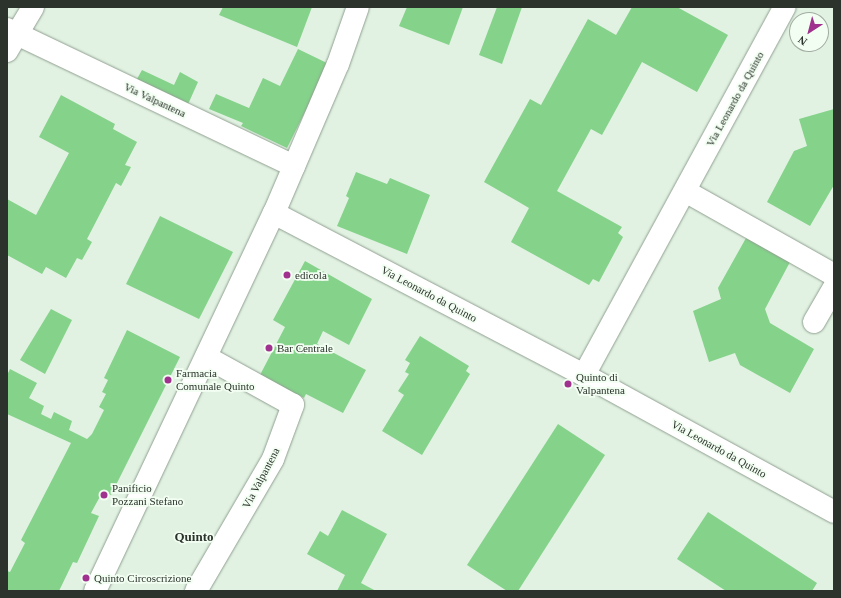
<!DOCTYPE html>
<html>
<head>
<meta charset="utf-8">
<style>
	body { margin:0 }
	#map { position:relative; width:841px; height:598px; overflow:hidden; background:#e1f2e2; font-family:Georgia,serif }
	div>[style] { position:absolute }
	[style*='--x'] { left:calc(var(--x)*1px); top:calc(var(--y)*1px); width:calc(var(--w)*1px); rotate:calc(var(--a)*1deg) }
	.building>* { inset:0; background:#85d28b }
	.roads { filter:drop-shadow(0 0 1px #909f90) drop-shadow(0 0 1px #909f90) }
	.minor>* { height:22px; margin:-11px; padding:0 11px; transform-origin:11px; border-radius:11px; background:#fff }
	.dots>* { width:11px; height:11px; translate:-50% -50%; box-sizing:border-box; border:2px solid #f1fef1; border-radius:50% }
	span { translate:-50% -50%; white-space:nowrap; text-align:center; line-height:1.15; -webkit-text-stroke:3.5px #f1fef1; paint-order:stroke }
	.street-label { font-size:11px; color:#2c322c }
	.poi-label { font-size:11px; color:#2c322c }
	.left { translate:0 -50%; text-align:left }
	.quarter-label { font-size:13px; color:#2c322c; font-weight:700 }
	.frame { position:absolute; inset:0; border:8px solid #2c322c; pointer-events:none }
	.north { position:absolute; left:789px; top:12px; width:40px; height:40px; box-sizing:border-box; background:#f1fef1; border:1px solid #a2aca2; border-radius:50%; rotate:216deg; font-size:11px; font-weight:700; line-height:16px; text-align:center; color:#2c322c }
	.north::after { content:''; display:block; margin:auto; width:14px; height:18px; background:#a1318e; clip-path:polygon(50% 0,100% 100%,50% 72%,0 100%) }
</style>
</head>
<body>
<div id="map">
	<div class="building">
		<i style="clip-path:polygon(223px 7px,312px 7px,297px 47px,219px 15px)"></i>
		<i style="clip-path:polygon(407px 7px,463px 7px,449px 45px,399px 26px)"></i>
		<i style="clip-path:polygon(497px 7px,522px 7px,502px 64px,479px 55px)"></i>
		<i style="clip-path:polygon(632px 7px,677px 7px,728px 35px,697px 92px,642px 62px,602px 135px,591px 129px,557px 191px,622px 227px,618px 233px,623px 237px,599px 282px,593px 279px,589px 285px,511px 242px,529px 208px,484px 182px,530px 99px,541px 105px,588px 19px,616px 35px)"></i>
		<i style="clip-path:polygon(298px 49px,329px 64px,287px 148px,241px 126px,243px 123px,209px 109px,216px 94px,249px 108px,263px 78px,280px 86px)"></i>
		<i style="clip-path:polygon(142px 70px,174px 85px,180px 72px,198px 82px,185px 111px,133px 86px)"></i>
		<i style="clip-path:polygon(61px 95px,115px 124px,113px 129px,137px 142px,125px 165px,131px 167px,121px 186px,116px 183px,87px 239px,92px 242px,82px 260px,77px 258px,66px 278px,46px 267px,42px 274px,7px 255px,7px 199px,36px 215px,69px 153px,39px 137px)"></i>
		<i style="clip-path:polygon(834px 109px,834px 185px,810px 226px,767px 202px,794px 151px,807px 146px,799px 119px)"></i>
		<i style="clip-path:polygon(356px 172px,387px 184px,390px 178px,430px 195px,407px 254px,337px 226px,349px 198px,346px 196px)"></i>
		<i style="clip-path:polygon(160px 216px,233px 252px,199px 319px,126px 284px)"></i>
		<i style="clip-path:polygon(746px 238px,790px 262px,765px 309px,770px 323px,814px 349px,790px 393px,740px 365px,735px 353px,709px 362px,693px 311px,721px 299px,718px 288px)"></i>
		<i style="clip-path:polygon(305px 261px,372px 299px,349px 345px,323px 331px,317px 344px,366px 370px,343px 413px,306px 394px,304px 398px,260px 375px,285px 327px,273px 320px)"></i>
		<i style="clip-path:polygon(51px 309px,72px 320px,45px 374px,20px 360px)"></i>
		<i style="clip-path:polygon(127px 330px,180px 357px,111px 495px,103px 491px,91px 513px,99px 516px,77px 563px,73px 562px,59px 591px,7px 591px,7px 571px,10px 572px,25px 543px,21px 540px,71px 443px,7px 414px,7px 375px,10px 369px,37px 383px,29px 398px,44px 406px,41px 414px,51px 419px,54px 412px,72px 421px,69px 430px,87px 439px,92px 434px,104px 410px,99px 407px,106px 394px,102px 392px,108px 380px,104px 378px)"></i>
		<i style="clip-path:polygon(420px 336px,469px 366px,466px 371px,470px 374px,422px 455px,382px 431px,404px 395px,398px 391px,409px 374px,405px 372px,410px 363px,405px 360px)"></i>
		<i style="clip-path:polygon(558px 424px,605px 455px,518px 591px,507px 591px,467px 565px)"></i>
		<i style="clip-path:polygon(342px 510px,387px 534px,361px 583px,376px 591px,337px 591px,345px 575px,307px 554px,320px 531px,328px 536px)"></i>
		<i style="clip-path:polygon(708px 512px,817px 583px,812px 591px,726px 591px,677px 559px)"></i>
	</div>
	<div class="roads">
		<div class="minor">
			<i style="--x:7;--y:29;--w:11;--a:27"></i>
			<i style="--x:17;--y:34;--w:31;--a:-59"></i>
			<i style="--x:7;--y:51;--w:20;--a:-60"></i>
			<i style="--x:17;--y:34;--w:307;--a:25.5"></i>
			<i style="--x:685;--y:191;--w:171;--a:29.4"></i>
			<i style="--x:274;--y:213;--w:350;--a:27.6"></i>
			<i style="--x:584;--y:375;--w:285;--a:28.7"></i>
			<i style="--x:814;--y:322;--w:39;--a:-60"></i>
			<i style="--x:584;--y:375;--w:419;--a:-61.4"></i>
			<i style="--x:95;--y:591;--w:418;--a:-64.7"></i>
			<i style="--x:274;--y:213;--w:162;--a:-66.8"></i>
			<i style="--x:338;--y:64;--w:60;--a:-70.7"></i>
			<i style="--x:196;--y:591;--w:153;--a:-59.7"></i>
			<i style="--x:273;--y:459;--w:58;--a:-69.7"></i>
			<i style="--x:293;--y:405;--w:99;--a:-151.1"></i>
		</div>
	</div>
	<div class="dots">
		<i style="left:287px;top:275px;background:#a1318e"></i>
		<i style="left:269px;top:348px;background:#a1318e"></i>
		<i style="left:168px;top:380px;background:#a1318e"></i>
		<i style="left:568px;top:384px;background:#a1318e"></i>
		<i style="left:104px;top:495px;background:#a1318e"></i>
		<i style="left:86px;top:578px;background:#a1318e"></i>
	</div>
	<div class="street-label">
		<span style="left:735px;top:99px;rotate:-61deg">Via Leonardo da Quinto</span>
		<span style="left:155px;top:100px;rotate:25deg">Via Valpantena</span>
		<span style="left:429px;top:294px;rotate:28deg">Via Leonardo da Quinto</span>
		<span style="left:719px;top:449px;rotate:29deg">Via Leonardo da Quinto</span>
		<span style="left:261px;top:478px;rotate:-62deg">Via Valpantena</span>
	</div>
	<div class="poi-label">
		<span class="left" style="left:295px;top:275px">edicola</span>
		<span class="left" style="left:277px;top:348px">Bar Centrale</span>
		<span class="left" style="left:176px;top:380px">Farmacia<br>Comunale Quinto</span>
		<span class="left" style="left:576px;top:384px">Quinto di<br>Valpantena</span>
		<span class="left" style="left:112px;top:495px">Panificio<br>Pozzani Stefano</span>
		<span class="left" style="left:94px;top:578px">Quinto Circoscrizione</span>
	</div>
	<div class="quarter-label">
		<span style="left:194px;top:537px">Quinto</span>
	</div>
	<div class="frame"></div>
	<div class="north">N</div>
</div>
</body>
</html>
